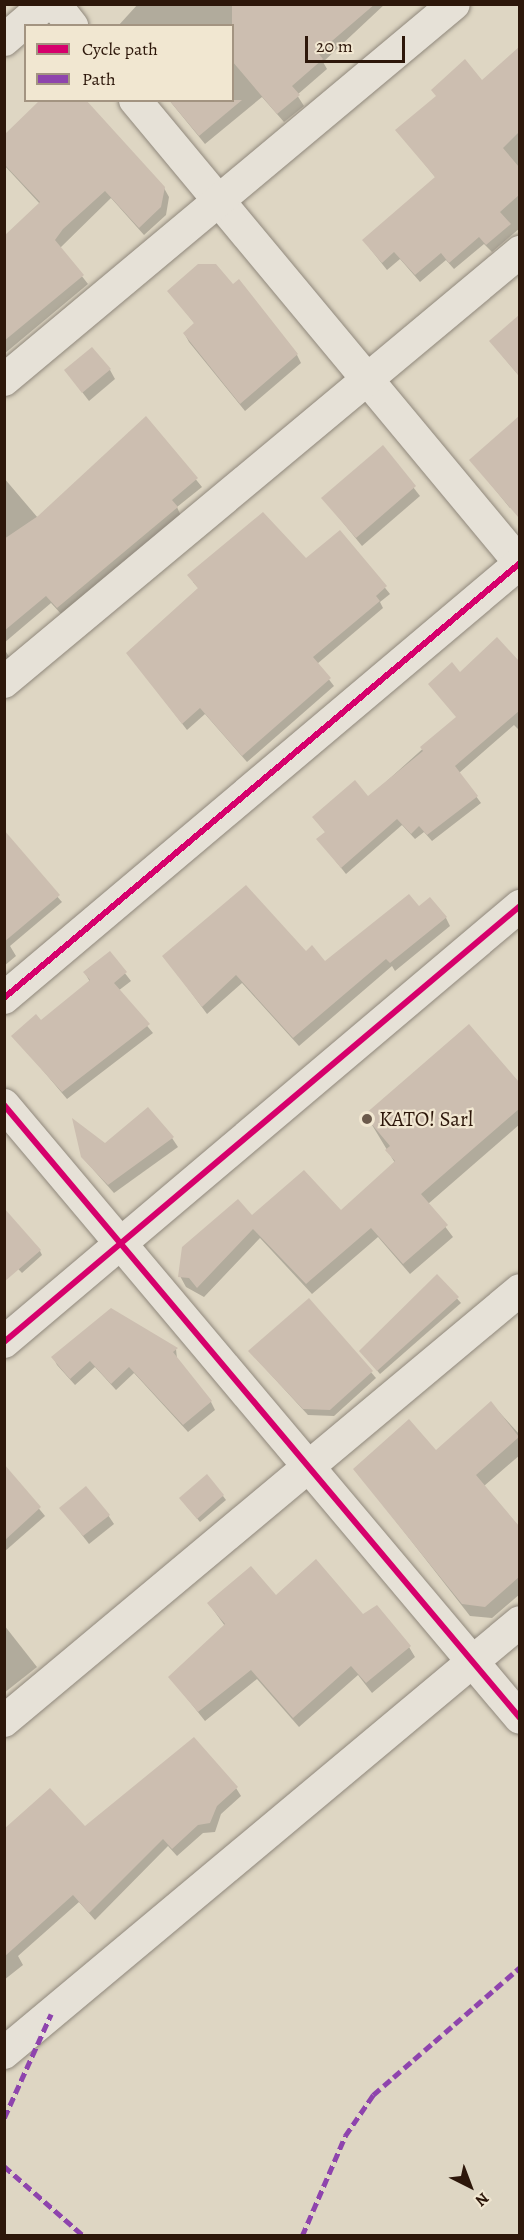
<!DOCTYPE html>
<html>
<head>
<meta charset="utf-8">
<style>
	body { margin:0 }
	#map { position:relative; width:524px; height:2240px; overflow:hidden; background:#ded6c3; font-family:Alegreya,serif }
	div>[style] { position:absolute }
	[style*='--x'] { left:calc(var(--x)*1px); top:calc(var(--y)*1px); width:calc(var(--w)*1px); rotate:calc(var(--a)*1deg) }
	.shadow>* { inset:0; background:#0003 }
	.building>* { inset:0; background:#ccbeb0 }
	.roads { filter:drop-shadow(0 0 2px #90887c) drop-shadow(0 0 2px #90887c) }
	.minor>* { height:32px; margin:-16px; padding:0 16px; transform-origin:16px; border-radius:16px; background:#e6e1d7 }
	.quiet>* { height:4.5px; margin-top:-2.25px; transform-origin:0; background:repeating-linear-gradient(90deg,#8e44ad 0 9px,transparent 0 13.5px) }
	.cycleway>* { height:6px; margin:-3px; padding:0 3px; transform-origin:3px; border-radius:3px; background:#d6006c }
	.dots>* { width:16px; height:16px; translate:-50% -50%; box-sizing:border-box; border:3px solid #f1e7d1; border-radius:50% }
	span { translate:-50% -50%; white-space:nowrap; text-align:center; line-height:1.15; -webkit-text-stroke:4.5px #f1e7d1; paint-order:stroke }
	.poi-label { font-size:21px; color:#2d170a }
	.left { translate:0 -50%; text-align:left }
	.frame { position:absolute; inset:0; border:6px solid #2d170a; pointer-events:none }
	.legend { position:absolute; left:24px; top:24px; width:210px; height:78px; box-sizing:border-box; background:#f1e7d1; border:2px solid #a39481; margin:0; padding:8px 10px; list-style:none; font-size:18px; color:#2d170a }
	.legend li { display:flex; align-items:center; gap:12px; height:30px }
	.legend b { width:30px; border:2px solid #a39481 }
	.north { position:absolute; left:440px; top:2156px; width:60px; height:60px; -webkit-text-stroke:4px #f1e7d1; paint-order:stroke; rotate:138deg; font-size:16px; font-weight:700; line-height:24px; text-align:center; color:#2d170a }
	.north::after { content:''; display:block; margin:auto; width:21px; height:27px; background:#2d170a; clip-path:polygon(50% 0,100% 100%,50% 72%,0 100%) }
	.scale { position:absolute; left:305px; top:36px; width:100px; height:27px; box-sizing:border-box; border:3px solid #2d170a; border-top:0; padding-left:8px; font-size:18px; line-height:21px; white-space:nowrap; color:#2d170a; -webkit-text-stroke:4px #f1e7d1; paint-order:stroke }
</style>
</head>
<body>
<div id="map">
	<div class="shadow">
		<i style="clip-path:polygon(138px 4px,179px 5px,385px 4px,323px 62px,327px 69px,297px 95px,304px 106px,284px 122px,262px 97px,205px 144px,169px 100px,232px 100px,232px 26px,118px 26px)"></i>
		<i style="clip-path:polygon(465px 61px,520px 133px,520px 228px,492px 252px,484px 244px,454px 269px,446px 260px,420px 282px,400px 259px,387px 270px,364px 241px,436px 178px,397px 130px,437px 97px)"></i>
		<i style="clip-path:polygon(4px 137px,164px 188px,169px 197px,166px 215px,144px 235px,111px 198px,60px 248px,88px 284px,4px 354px,4px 238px,40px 204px,4px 165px)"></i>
		<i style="clip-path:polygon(169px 291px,297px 355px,301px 363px,245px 411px,189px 342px,184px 333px,195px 324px)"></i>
		<i style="clip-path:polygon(520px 317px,520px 377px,491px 342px)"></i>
		<i style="clip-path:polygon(110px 370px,115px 379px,89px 401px,66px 371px)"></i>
		<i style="clip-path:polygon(146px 418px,202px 487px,177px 507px,181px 516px,62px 615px,51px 603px,4px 643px,4px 478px,38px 518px)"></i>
		<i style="clip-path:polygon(520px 418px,520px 499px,510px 508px,471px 460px)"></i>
		<i style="clip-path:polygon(382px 447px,420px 496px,362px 546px,323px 498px)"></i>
		<i style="clip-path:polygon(340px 532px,390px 594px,380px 602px,383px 608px,317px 664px,334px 686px,247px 762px,205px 714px,187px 730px,128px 653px,199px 589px,193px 582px,306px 560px)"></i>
		<i style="clip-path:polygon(497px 639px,520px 663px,520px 731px,514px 725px,459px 773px,481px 803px,432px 841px,424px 832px,415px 839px,402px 825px,346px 874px,318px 839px,326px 833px,314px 818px,368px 798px,457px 718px,460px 674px)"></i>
		<i style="clip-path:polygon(4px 649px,10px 658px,4px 662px)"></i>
		<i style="clip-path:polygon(4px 836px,62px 902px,10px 946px,16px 956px,4px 966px)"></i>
		<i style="clip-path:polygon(419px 909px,446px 918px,450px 926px,395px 971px,392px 966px,299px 1046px,242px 983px,207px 1014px,164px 956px,305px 953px,325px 963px)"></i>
		<i style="clip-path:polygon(109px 953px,131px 981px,118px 991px,153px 1033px,67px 1099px,18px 1041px,90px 982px,85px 973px)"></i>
		<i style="clip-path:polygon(469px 1026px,520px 1084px,520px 1124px,428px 1204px,453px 1237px,410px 1274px,378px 1237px,312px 1294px,260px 1238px,204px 1297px,186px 1287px,180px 1276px,252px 1217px,341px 1212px,395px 1163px,366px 1115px)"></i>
		<i style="clip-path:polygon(172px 1138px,178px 1147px,114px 1193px,82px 1157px,105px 1144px)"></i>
		<i style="clip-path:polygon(40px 1251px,42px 1255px,22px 1273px,4px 1254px)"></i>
		<i style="clip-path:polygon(437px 1276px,461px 1303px,380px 1374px,364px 1355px)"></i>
		<i style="clip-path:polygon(309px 1300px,376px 1378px,334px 1416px,308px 1415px,250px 1352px)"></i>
		<i style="clip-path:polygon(111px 1309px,176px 1349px,177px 1359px,211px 1402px,215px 1410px,188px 1432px,134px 1373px,116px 1390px,95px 1367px,75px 1385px,57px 1365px,53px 1357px)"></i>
		<i style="clip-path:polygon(491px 1403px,520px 1435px,520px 1455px,484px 1486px,520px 1528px,520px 1594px,492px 1618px,470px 1616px,355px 1469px,436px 1452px)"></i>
		<i style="clip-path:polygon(4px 1466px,45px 1516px,4px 1552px)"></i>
		<i style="clip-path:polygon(223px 1496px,226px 1500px,200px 1522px,184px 1503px)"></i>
		<i style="clip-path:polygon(61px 1508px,108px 1515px,114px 1524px,89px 1544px)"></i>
		<i style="clip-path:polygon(276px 1597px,363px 1616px,409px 1647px,415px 1657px,372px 1693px,358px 1675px,299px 1727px,257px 1679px,205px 1721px,170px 1677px,225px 1626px,209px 1604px)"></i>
		<i style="clip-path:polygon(4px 1625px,37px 1667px,4px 1693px)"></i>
		<i style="clip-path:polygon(236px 1788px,241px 1796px,221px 1814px,215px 1832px,203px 1833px,177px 1856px,168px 1846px,95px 1920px,79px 1902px,18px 1956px,23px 1965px,4px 1980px,4px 1831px,84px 1828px)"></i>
	</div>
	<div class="building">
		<i style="clip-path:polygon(232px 4px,375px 4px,318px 53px,323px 59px,292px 86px,300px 95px,277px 114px,232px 61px)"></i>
		<i style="clip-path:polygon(519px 47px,519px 132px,503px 148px,519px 167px,519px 195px,500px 212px,511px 224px,486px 245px,479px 237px,449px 263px,441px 253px,415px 275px,394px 252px,382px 263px,362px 240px,435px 177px,395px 130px,436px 96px,431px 90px,465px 59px,482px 80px)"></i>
		<i style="clip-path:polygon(40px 100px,86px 100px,165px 187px,161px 207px,139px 228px,105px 191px,63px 229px,55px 240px,84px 275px,4px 341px,4px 236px,40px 202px,4px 164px,4px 135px)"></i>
		<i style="clip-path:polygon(169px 100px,242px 100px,199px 136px)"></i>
		<i style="clip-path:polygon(198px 264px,216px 264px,233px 284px,239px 279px,298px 354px,240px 404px,183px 333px,194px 323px,167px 291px)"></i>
		<i style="clip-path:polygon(519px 315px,519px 376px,489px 341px)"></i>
		<i style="clip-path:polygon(92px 347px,111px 369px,82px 393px,64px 370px)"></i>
		<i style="clip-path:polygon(146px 416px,198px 478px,172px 500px,178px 507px,57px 608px,46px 596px,4px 631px,4px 539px,38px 516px)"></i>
		<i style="clip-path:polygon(519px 416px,519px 518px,469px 460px)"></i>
		<i style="clip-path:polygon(383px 445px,416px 486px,356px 538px,321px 498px)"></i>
		<i style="clip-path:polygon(263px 512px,306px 558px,340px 530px,387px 586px,376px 596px,380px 601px,313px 657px,331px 678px,242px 756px,200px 708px,182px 724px,126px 653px,198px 588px,187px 575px)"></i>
		<i style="clip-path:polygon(497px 637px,519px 661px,519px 711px,455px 766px,478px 796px,427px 835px,419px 826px,411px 834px,397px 819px,341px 868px,316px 839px,325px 832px,312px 817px,355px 780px,368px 796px,423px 751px,420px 747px,456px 717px,428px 684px,452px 662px,460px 672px)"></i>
		<i style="clip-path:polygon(4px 830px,60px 895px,4px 942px)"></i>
		<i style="clip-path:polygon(246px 885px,306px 951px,312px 945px,325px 961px,409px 894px,419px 906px,430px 897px,447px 917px,390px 963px,386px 959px,293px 1038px,236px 975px,202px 1007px,162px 956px)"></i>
		<i style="clip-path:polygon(110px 951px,127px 972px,114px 983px,150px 1024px,62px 1092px,11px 1036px,36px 1014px,41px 1020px,90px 980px,83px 972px)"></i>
		<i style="clip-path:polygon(469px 1024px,519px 1082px,519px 1109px,421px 1194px,448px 1225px,403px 1264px,371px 1228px,306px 1284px,253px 1229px,197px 1288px,189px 1278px,178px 1277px,182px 1247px,238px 1199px,252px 1215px,304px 1170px,341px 1210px,395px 1161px,385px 1150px,390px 1146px,364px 1115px)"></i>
		<i style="clip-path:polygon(148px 1107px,174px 1137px,108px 1185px,81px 1157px,72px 1118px,105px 1143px)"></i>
		<i style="clip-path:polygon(4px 1208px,41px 1250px,4px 1282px)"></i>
		<i style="clip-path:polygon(437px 1274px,459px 1297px,377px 1371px,359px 1351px)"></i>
		<i style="clip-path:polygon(309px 1298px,373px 1371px,330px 1410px,303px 1409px,248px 1351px)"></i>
		<i style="clip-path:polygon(111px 1308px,178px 1348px,173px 1352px,212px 1401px,183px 1425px,129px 1367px,111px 1384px,90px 1361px,70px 1379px,51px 1357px)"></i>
		<i style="clip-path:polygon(491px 1401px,519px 1437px,476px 1475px,519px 1526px,519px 1577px,485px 1607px,462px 1604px,353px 1469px,409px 1419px,436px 1450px)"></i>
		<i style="clip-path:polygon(4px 1464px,41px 1507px,4px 1541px)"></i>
		<i style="clip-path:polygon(207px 1474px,224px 1495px,197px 1519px,179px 1498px)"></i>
		<i style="clip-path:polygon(86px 1486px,110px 1515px,83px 1536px,59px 1508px)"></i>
		<i style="clip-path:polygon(316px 1559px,363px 1614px,377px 1605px,411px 1646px,366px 1683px,351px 1666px,293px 1718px,251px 1670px,198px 1712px,168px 1677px,225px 1624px,207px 1603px,251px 1566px,276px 1595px)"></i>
		<i style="clip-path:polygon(194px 1737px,238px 1787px,217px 1806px,210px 1823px,198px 1825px,172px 1849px,163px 1839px,89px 1913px,73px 1895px,4px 1957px,4px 1829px,50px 1788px,85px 1826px)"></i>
	</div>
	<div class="roads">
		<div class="minor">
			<i style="--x:55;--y:4;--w:28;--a:52"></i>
			<i style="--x:4;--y:40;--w:55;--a:-40.6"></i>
			<i style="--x:135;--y:100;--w:602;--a:50.26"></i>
			<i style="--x:4;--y:380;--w:586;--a:-39.88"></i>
			<i style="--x:4;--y:682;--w:672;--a:-39.81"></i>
			<i style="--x:4;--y:998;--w:675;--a:-40.13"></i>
			<i style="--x:4;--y:1105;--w:801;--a:49.91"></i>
			<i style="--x:4;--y:1342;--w:676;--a:-40.2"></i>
			<i style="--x:4;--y:1721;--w:672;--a:-39.87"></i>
			<i style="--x:4;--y:2053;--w:672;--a:-39.87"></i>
		</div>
	</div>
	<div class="quiet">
		<i style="--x:4;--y:2118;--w:114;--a:-65.7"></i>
		<i style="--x:4;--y:2166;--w:106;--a:41.2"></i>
		<i style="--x:302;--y:2236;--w:109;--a:-66.7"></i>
		<i style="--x:345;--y:2136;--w:50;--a:-55.7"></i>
		<i style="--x:373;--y:2095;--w:195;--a:-41"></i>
	</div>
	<div class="cycleway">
		<i style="--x:4;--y:998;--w:675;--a:-40.13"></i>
		<i style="--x:4;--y:1105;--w:801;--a:49.91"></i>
		<i style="--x:4;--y:1342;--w:676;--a:-40.2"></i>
	</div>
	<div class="dots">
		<i style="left:367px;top:1119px;background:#6b5a4b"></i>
	</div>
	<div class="poi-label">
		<span class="left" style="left:379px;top:1119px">KATO! Sarl</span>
	</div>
	<div class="frame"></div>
	<ul class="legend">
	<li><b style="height:8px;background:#d6006c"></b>Cycle path</li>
	<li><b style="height:8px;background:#8e44ad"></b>Path</li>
	</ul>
	<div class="north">N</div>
	<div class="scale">20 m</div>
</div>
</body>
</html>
